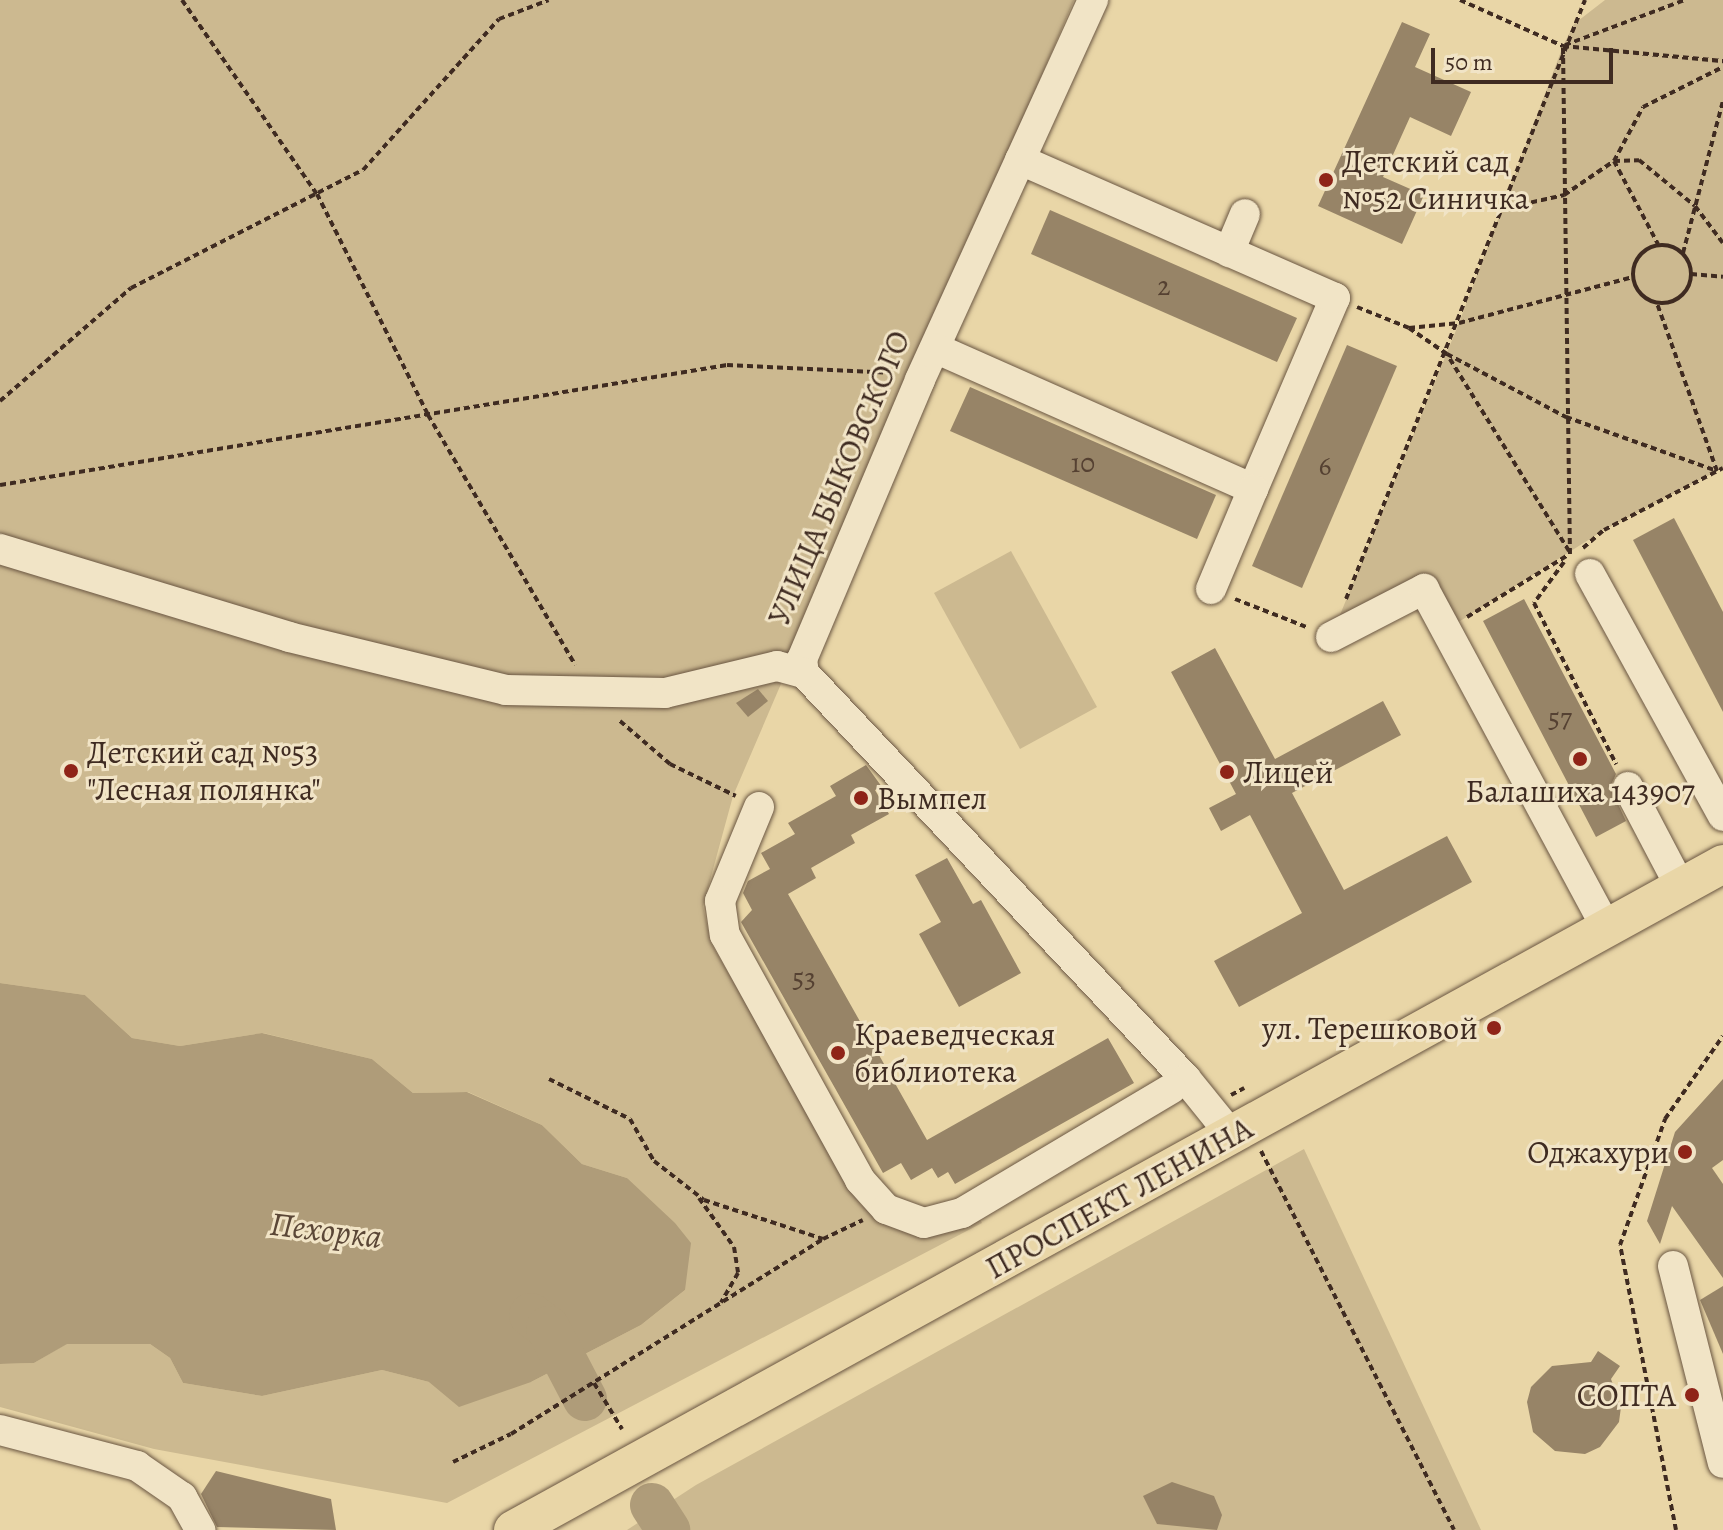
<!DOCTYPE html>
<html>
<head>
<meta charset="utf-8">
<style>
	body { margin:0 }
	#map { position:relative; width:1723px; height:1530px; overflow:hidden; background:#e9d6a7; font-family:Alegreya,serif }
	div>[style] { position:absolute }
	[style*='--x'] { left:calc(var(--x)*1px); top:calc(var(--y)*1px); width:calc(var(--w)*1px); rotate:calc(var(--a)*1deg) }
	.green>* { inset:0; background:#ccb990 }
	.water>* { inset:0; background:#af9c79 }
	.river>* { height:44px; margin:-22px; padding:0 22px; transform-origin:22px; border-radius:22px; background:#af9c79 }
	.building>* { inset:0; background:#978467 }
	.path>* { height:4px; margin-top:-2px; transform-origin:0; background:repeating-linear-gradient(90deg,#3f2b21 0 6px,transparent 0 10px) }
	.path>.ring { margin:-2px; padding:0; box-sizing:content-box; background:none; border:4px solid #3f2b21; border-radius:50% }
	.roads { filter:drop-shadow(0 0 2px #6a5642) drop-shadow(0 0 2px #6a5642) }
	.minor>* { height:30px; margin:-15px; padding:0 15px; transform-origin:15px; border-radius:15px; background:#f1e4c6 }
	.major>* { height:38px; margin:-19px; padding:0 19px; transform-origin:19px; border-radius:19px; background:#e9d6a7 }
	.dots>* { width:22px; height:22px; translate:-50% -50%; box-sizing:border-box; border:4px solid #f1e4c6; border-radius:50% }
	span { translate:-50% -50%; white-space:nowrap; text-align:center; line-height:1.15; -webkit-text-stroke:6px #f1e4c6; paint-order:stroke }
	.number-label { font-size:28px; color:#554132 }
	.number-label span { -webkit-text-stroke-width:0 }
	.poi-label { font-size:32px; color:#3f2b21 }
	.left { translate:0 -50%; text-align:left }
	.right { translate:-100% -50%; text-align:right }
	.street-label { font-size:32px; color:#3f2b21 }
	.water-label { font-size:34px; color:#5b4737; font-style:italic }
	.scale { position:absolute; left:1431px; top:48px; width:182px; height:36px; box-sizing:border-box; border:4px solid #3f2b21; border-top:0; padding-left:10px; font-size:24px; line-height:28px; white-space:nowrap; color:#3f2b21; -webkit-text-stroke:6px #f1e4c6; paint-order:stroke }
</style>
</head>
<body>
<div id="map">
	<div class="green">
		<i style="clip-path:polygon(0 0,1074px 0,733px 796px,703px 906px,711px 943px,861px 1205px,886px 1221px,976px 1211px,982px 1223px,447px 1503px,154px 1449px,0 1407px,0 1364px,34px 1363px,66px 1344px,150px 1344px,170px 1358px,183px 1383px,262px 1396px,382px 1370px,429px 1382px,531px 1382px,641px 1325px,685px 1290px,627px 1178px,582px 1164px,542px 1125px,468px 1092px,413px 1093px,372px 1059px,263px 1033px,180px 1046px,132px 1038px,85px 995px,0 983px)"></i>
		<i style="clip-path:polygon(1605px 0,1723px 0,1723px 468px,1604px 530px,1446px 630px,1424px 589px,1331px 637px,1459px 323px,1563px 46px,1574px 24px)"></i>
		<i style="clip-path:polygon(1011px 551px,1097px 707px,1020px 749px,934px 593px)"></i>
		<i style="clip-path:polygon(1304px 1149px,1481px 1530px,627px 1530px,696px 1485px)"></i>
	</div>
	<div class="water">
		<i style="clip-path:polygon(0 983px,85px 995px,132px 1038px,180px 1046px,262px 1033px,372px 1059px,413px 1093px,467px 1092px,542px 1125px,582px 1164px,627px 1178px,675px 1223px,691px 1243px,685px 1290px,641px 1325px,531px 1382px,459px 1407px,429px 1382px,382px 1370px,262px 1396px,183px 1383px,170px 1358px,150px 1344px,67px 1344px,34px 1363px,0 1364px)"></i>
	</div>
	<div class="river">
		<i style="--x:531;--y:1315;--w:21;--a:37"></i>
		<i style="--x:548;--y:1328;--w:80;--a:62.5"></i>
		<i style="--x:652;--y:1505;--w:30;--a:57"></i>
	</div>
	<div class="building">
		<i style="clip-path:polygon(1402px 22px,1430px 34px,1415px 67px,1471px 92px,1451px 136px,1410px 117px,1383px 177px,1424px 195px,1402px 244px,1318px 206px)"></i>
		<i style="clip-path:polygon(1050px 210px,1297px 318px,1277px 362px,1031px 254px)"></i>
		<i style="clip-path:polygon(1347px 345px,1397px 366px,1302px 588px,1252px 566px)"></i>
		<i style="clip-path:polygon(970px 387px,1216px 495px,1197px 539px,950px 431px)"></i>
		<i style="clip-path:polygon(1674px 518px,1723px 612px,1723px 712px,1633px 540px)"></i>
		<i style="clip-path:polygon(1524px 599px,1616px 774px,1610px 787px,1626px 821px,1596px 837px,1483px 621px)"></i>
		<i style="clip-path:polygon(1215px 648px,1275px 759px,1383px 701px,1401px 735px,1292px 793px,1344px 890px,1447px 836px,1472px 882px,1239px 1007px,1214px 961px,1302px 913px,1250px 815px,1221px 831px,1209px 808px,1236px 794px,1171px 672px)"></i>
		<i style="clip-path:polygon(758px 689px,768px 701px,748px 717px,736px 703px)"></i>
		<i style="clip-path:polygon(866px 765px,882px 787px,875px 790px,889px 814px,851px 835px,855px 843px,811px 868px,816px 878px,788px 894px,927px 1140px,1108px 1038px,1134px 1083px,955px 1184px,948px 1172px,938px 1178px,932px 1168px,911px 1180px,901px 1163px,883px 1173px,741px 922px,752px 910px,743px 893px,748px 881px,770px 869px,761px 853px,795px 834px,788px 823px,836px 796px,830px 786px)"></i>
		<i style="clip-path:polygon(947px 858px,973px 904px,981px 900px,1021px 973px,959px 1007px,919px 934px,941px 922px,915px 875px)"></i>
		<i style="clip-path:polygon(1723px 1079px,1723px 1160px,1712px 1168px,1723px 1184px,1723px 1278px,1672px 1206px,1660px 1244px,1647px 1221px,1675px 1132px)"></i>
		<i style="clip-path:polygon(1723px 1286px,1723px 1354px,1700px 1300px)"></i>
		<i style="clip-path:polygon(1598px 1351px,1620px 1366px,1611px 1379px,1621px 1407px,1619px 1422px,1600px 1447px,1585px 1454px,1555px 1451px,1533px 1432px,1527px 1402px,1531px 1387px,1552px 1366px,1591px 1362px)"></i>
		<i style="clip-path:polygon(216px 1471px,331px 1499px,336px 1530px,217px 1527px,201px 1494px)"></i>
		<i style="clip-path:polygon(1172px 1482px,1214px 1496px,1222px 1515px,1217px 1530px,1157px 1524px,1143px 1496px)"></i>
	</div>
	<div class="path">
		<i style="--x:182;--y:0;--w:236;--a:55.2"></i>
		<i style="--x:317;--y:194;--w:247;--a:63.3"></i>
		<i style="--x:428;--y:415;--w:290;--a:59.5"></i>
		<i style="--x:1460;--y:0;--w:113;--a:24.1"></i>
		<i style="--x:1563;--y:46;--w:161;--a:5.4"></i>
		<i style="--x:1565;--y:45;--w:128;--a:-20.6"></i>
		<i style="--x:1563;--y:48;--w:507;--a:89.21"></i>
		<i style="--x:1614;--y:161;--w:25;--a:-2"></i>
		<i style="--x:1639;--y:160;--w:72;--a:39.4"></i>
		<i style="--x:1695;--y:206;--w:46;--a:52.9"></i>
		<i style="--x:1614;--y:161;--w:94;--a:62.1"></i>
		<i style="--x:1502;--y:209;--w:64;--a:-12.7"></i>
		<i style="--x:1564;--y:195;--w:60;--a:-34.2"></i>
		<i style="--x:1614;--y:161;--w:61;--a:-61.8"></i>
		<i style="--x:1643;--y:107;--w:89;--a:-26.6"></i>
		<i class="ring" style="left:1633px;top:245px;width:54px;height:54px"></i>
		<i style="--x:1683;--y:253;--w:157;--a:-75.3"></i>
		<i style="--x:1691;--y:274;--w:32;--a:5"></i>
		<i style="--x:1357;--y:307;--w:56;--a:22"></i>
		<i style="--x:1409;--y:328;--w:46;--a:34.4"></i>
		<i style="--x:1409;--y:328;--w:50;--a:-5.7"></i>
		<i style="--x:1459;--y:323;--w:180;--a:-14.8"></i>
		<i style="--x:0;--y:401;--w:173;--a:-40.8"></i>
		<i style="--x:131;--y:288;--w:260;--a:-27"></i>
		<i style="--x:363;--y:170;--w:203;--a:-48"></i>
		<i style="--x:499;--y:19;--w:53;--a:-20.8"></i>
		<i style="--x:0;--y:485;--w:737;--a:-9.37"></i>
		<i style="--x:727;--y:365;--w:168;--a:2.7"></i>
		<i style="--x:1583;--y:548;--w:28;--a:-41"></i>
		<i style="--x:1604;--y:530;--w:134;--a:-27.5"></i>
		<i style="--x:1569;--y:551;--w:232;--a:-121.8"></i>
		<i style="--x:1447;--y:354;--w:135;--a:27.9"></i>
		<i style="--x:1566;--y:417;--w:160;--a:19.7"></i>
		<i style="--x:1717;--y:471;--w:178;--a:-109.7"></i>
		<i style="--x:1564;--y:562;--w:51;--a:126.2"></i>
		<i style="--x:1534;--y:603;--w:181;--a:63"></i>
		<i style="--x:1235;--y:599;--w:79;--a:21.4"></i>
		<i style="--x:1346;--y:599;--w:645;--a:-68.25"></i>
		<i style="--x:1467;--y:617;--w:119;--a:-31.5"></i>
		<i style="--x:620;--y:721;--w:66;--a:40.7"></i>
		<i style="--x:670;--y:764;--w:73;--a:25.9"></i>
		<i style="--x:549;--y:1079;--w:90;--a:26.3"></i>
		<i style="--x:630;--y:1119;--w:48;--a:60.3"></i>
		<i style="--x:654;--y:1161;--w:63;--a:38"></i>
		<i style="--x:704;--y:1200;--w:125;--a:18.1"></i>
		<i style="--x:823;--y:1239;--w:44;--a:-25.4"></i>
		<i style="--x:1231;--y:1095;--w:15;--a:-28"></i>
		<i style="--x:1261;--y:1151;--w:425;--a:63"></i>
		<i style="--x:699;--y:1198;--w:60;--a:54.5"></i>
		<i style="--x:734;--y:1247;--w:26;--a:81"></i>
		<i style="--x:738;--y:1273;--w:34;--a:120"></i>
		<i style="--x:594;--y:1383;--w:54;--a:58.7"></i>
		<i style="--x:453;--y:1462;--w:64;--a:-25.8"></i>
		<i style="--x:511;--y:1434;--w:368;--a:-32"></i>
		<i style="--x:1676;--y:1530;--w:290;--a:-101.1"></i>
		<i style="--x:1620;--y:1245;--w:134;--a:-70.3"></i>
		<i style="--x:1665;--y:1119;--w:101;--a:-55.1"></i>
	</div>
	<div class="roads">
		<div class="minor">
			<i style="--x:1093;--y:0;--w:418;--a:114.5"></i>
			<i style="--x:920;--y:380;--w:303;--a:112.9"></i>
			<i style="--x:802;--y:659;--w:14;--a:82"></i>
			<i style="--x:804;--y:673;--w:557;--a:46.74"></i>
			<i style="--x:1186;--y:1079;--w:75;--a:51"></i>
			<i style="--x:1229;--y:252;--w:41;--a:-67.2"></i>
			<i style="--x:935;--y:348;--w:348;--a:23.9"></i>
			<i style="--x:1253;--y:489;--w:208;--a:-66.8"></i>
			<i style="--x:1335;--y:298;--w:344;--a:-156.3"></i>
			<i style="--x:0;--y:549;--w:302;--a:16.9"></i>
			<i style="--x:289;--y:637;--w:223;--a:13.7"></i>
			<i style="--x:506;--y:690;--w:159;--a:1.1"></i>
			<i style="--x:665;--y:693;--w:115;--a:-13.6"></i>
			<i style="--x:777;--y:666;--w:28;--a:15"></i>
			<i style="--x:1590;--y:574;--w:276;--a:61.2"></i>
			<i style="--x:1211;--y:589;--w:108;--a:-67.2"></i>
			<i style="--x:1331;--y:637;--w:105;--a:-27.3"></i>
			<i style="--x:1424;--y:589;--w:386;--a:61.7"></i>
			<i style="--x:1628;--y:787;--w:114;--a:62.3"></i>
			<i style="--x:759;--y:807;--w:102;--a:112.5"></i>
			<i style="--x:720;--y:901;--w:34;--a:82"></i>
			<i style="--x:725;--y:935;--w:280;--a:61.1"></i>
			<i style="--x:860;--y:1180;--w:39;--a:48"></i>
			<i style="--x:886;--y:1209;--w:40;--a:20.2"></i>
			<i style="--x:924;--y:1223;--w:39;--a:-15"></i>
			<i style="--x:962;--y:1213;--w:243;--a:-30.7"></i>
			<i style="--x:1673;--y:1266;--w:203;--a:75.8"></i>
			<i style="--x:0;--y:1430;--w:142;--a:14.7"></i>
			<i style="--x:137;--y:1466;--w:55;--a:34.6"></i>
			<i style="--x:182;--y:1497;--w:38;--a:61"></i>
		</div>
		<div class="major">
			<i style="--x:513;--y:1530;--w:1381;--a:-28.83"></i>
		</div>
	</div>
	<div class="dots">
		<i style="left:1326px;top:180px;background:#8f2418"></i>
		<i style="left:1580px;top:759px;background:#8f2418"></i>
		<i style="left:71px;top:771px;background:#8f2418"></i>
		<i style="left:1227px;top:772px;background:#8f2418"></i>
		<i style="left:861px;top:798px;background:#8f2418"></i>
		<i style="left:1494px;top:1028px;background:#8f2418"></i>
		<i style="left:838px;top:1053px;background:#8f2418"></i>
		<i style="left:1685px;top:1152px;background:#8f2418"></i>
		<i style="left:1692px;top:1395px;background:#8f2418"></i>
	</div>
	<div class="number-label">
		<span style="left:1164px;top:286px">2</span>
		<span style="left:1083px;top:463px">10</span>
		<span style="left:1325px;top:466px">6</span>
		<span style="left:1560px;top:718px">57</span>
		<span style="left:804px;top:978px">53</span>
	</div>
	<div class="poi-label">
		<span class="left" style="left:1342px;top:180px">Детский сад<br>№52 Синичка</span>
		<span class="left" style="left:87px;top:771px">Детский сад №53<br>"Лесная полянка"</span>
		<span class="left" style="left:1243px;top:772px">Лицей</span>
		<span style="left:1580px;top:791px">Балашиха 143907</span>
		<span class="left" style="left:877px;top:798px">Вымпел</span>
		<span class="right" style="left:1478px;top:1028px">ул. Терешковой</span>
		<span class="left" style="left:854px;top:1053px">Краеведческая<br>библиотека</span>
		<span class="right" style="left:1669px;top:1152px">Оджахури</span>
		<span class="right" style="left:1676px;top:1395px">СОПТА</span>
	</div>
	<div class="street-label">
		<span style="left:839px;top:478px;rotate:-67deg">УЛИЦА БЫКОВСКОГО</span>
		<span style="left:1119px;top:1198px;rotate:-29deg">ПРОСПЕКТ ЛЕНИНА</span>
	</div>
	<div class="water-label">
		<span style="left:326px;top:1230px;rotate:7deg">Пехорка</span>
	</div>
	<div class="scale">50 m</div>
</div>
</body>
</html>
